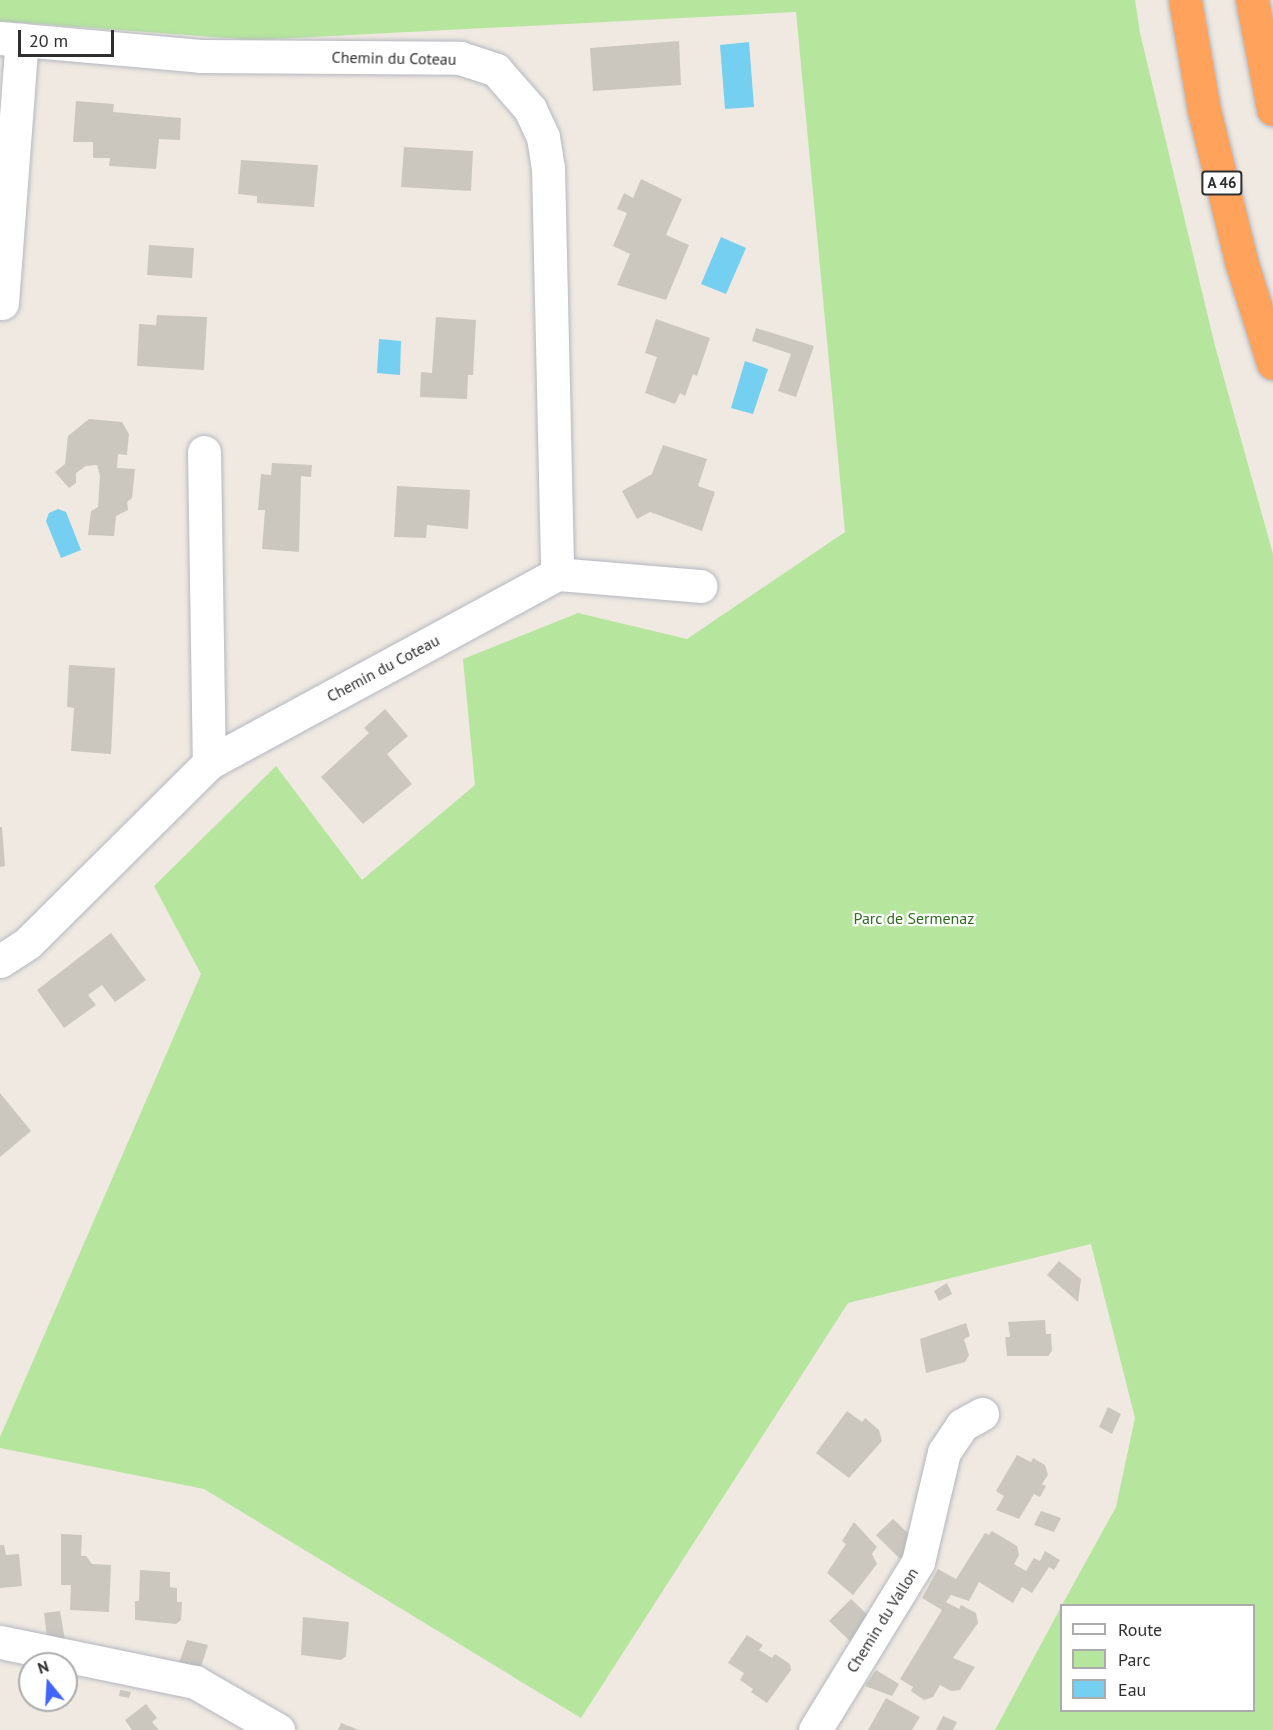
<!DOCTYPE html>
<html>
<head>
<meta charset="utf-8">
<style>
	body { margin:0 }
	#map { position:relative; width:1273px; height:1730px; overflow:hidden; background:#efe9e1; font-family:"PT Sans",sans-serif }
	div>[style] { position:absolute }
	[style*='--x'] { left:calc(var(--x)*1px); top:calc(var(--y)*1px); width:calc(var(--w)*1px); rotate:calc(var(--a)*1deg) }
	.green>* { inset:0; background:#b6e59e }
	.water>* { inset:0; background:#75cff0 }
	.building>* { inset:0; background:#cbc7bf }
	.roads { filter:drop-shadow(0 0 2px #b4b7c1) drop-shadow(0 0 2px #b4b7c1) }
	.minor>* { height:33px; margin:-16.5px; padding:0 16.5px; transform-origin:16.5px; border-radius:16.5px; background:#fff }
	.highway>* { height:33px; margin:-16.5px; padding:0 16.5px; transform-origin:16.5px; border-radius:16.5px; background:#ffa35c }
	span { translate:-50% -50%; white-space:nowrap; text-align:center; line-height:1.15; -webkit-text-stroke:4.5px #fff; paint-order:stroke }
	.shield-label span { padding:2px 4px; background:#fff; border:2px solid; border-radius:4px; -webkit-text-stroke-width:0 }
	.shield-label { font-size:15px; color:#2e2e2e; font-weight:700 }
	.street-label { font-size:16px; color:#2e2e2e }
	.park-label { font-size:16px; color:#2c6e1b }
	.legend { position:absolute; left:1060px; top:1604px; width:195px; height:108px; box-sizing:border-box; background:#fff; border:2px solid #ababab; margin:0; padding:8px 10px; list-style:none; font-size:18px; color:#2e2e2e }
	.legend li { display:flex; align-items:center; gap:12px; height:30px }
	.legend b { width:30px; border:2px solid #ababab }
	.north { position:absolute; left:18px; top:1652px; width:60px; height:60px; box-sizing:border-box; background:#fff; border:2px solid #ababab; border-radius:50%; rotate:342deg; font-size:16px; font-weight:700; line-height:24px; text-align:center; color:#2e2e2e }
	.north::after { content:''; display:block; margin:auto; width:21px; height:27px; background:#4264fb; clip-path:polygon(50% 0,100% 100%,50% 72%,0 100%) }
	.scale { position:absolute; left:18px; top:30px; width:96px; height:27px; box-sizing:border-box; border:3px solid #2e2e2e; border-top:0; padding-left:8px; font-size:18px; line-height:21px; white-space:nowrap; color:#2e2e2e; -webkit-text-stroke:4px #fff; paint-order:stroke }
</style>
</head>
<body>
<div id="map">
	<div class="green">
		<i style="clip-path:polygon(0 0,1135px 0,1140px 33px,1215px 346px,1273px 554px,1273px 1730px,995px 1730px,1061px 1607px,1062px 1710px,1254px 1710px,1254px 1606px,1062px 1605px,1116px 1507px,1135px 1418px,1091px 1244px,848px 1303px,581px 1718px,204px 1489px,0 1448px,0 1437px,201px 974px,154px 886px,276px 766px,362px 880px,475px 785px,463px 659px,578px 613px,687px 639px,845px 532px,796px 12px,254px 40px,0 21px)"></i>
	</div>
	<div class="water">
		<i style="clip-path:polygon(749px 42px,754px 107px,725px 109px,720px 45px)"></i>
		<i style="clip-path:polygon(721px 237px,746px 248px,726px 294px,701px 284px)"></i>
		<i style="clip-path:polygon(379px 339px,401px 341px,400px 375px,377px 373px)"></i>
		<i style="clip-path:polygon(745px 361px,768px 369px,753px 414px,731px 408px)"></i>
		<i style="clip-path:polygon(58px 509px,66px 512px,81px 550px,61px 558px,46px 521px,49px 513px)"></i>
	</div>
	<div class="building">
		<i style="clip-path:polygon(679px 41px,681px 85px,593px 91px,590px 48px)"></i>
		<i style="clip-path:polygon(76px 101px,114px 104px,113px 112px,181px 118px,180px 140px,159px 139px,156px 169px,109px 166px,110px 158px,93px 158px,93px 142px,73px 142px)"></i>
		<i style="clip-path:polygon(404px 147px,473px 151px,471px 191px,401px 187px)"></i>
		<i style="clip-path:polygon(241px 160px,318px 165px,314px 207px,257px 203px,257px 196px,238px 194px)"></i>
		<i style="clip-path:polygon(641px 179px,682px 199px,666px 235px,689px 245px,666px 300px,617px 285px,630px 254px,613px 246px,627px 213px,617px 209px,624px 193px,633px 198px)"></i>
		<i style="clip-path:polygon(149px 245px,194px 248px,192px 278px,147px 275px)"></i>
		<i style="clip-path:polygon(157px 315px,207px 317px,204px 370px,137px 366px,139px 324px,156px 325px)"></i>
		<i style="clip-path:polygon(436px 317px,476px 320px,473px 375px,468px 375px,467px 399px,420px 397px,421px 372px,432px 373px)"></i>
		<i style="clip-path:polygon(656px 319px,710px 338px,697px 376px,693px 374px,685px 396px,680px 393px,675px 404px,645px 393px,657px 357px,645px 353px)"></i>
		<i style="clip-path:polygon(756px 328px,814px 346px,796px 397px,778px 391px,791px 354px,752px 341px)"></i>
		<i style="clip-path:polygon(89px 419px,122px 422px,129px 434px,127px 455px,118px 454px,117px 468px,135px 469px,132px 498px,127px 502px,128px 510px,116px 516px,114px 536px,88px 535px,91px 511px,98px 507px,100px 476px,97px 465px,86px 466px,76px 473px,76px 483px,69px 488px,55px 472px,65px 464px,68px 436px)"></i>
		<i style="clip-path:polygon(663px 445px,707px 459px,698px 486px,715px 492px,702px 531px,650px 512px,637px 519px,622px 491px,652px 474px)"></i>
		<i style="clip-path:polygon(272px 463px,312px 465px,311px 477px,301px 476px,299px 552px,262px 549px,265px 510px,258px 510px,261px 474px,271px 475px)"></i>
		<i style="clip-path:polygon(397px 486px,470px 490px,468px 529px,427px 525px,426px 538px,394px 537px)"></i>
		<i style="clip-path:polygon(69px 665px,115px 668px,111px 754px,71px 751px,74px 708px,67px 707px)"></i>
		<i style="clip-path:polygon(385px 709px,408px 736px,387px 754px,412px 784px,363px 824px,321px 777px,369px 733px,364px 728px)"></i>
		<i style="clip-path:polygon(0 827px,2px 827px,5px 866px,0 867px)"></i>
		<i style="clip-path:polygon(111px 933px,146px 980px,115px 1002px,102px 985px,88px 995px,96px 1005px,64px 1028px,37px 990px)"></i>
		<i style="clip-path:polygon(0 1093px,31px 1131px,0 1157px)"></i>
		<i style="clip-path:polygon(1059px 1261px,1081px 1279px,1078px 1302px,1047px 1275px)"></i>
		<i style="clip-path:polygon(947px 1283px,952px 1294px,939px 1301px,934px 1291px)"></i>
		<i style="clip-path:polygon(1045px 1320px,1046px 1334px,1051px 1334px,1052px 1351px,1048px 1356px,1007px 1356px,1005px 1337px,1010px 1337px,1008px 1322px)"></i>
		<i style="clip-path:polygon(966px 1323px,970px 1336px,964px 1339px,969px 1355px,965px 1362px,926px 1373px,920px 1339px)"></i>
		<i style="clip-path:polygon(1108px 1407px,1121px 1414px,1112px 1434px,1099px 1427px)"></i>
		<i style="clip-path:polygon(847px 1411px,862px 1422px,865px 1418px,879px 1430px,882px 1441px,849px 1478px,816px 1453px)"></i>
		<i style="clip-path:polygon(1017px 1455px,1031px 1462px,1033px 1458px,1045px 1465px,1048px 1475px,1042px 1484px,1046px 1486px,1040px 1497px,1034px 1494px,1019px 1519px,996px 1510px,1004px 1496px,996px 1491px)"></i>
		<i style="clip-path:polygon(1041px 1511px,1061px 1518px,1054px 1532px,1034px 1525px)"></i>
		<i style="clip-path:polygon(893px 1519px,910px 1535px,904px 1563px,876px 1535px)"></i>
		<i style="clip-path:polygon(854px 1522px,877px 1547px,872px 1554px,877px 1564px,853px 1595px,827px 1573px,846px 1544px,842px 1541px)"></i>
		<i style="clip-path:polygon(992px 1531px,1017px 1546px,1019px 1555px,1014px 1564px,1026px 1571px,1034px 1558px,1040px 1561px,1045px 1551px,1060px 1560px,1054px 1570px,1049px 1567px,1032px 1593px,1022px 1587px,1013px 1603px,979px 1582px,969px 1601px,951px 1595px,946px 1602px,959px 1609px,961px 1605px,976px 1613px,978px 1623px,953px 1658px,975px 1667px,960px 1690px,951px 1691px,940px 1685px,933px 1697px,924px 1700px,911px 1691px,913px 1687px,900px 1679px,942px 1610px,922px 1598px,938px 1569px,956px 1579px,985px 1533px,989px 1535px)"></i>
		<i style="clip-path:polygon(61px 1534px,82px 1535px,81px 1556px,86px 1556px,92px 1564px,111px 1565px,109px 1612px,70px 1610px,71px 1585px,61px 1585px)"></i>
		<i style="clip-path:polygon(0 1545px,4px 1545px,6px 1555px,19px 1554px,22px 1586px,0 1588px)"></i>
		<i style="clip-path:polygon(140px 1570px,170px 1572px,170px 1587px,177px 1588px,177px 1602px,182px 1602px,181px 1620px,176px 1624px,135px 1620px,135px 1601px,139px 1601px)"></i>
		<i style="clip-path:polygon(851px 1599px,870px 1617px,853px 1644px,829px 1621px)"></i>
		<i style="clip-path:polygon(60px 1611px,65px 1640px,47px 1637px,44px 1613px)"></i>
		<i style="clip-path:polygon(303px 1617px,349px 1622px,346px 1656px,341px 1660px,301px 1655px)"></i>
		<i style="clip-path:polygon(747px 1635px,763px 1645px,759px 1650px,772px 1658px,775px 1654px,790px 1664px,791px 1670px,767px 1703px,751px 1692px,753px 1689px,740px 1680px,744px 1673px,728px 1663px)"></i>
		<i style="clip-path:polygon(187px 1640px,208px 1645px,201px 1667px,179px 1663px)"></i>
		<i style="clip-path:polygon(876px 1670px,899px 1684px,892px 1696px,865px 1686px)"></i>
		<i style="clip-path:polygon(120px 1690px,131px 1692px,129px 1698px,119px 1696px)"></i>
		<i style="clip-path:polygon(886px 1698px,920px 1717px,912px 1730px,868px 1730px)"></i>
		<i style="clip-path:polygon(146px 1704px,157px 1718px,152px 1722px,159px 1730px,132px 1730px,125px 1720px)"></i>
		<i style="clip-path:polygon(943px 1716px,957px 1722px,953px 1730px,936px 1730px)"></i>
		<i style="clip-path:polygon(341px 1723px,359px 1730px,338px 1730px)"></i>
	</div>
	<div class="roads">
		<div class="minor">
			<i style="--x:0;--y:38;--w:201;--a:5.1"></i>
			<i style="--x:200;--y:56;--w:260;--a:0.4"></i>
			<i style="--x:460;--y:58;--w:38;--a:18"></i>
			<i style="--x:496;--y:70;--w:52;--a:48.9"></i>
			<i style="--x:530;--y:109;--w:31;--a:65"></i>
			<i style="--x:543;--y:137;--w:30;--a:81"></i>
			<i style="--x:548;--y:167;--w:407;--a:88.7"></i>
			<i style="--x:557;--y:574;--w:396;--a:151.5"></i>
			<i style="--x:209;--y:763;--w:255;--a:135.2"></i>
			<i style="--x:28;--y:943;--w:33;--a:147"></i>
			<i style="--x:2;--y:303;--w:264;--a:-85.7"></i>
			<i style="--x:204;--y:452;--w:311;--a:89.1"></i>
			<i style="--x:557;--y:574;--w:144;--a:4.8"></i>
			<i style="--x:0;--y:1642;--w:199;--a:11.6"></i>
			<i style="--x:195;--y:1682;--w:96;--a:30"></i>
			<i style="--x:815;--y:1730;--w:197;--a:-58.5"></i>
			<i style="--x:918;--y:1562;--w:113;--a:-76.7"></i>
			<i style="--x:944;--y:1452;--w:32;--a:-56"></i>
			<i style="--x:962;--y:1425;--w:23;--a:-29"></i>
		</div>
		<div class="highway">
			<i style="--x:1185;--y:0;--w:112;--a:80.2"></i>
			<i style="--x:1204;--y:110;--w:155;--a:76.2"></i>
			<i style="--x:1241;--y:261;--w:107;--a:72.6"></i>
			<i style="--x:1252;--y:0;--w:111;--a:79.1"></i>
		</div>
	</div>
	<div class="shield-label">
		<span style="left:1222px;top:183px">A 46</span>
	</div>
	<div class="street-label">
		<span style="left:394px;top:58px;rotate:1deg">Chemin du Coteau</span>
		<span style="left:383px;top:668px;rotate:-28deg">Chemin du Coteau</span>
		<span style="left:882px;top:1620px;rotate:-58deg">Chemin du Vallon</span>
	</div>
	<div class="park-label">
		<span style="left:914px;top:918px">Parc de Sermenaz</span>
	</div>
	<ul class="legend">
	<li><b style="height:8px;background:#fff"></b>Route</li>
	<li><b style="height:16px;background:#b6e59e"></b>Parc</li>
	<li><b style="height:16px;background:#75cff0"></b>Eau</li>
	</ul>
	<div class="north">N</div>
	<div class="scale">20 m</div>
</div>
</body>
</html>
